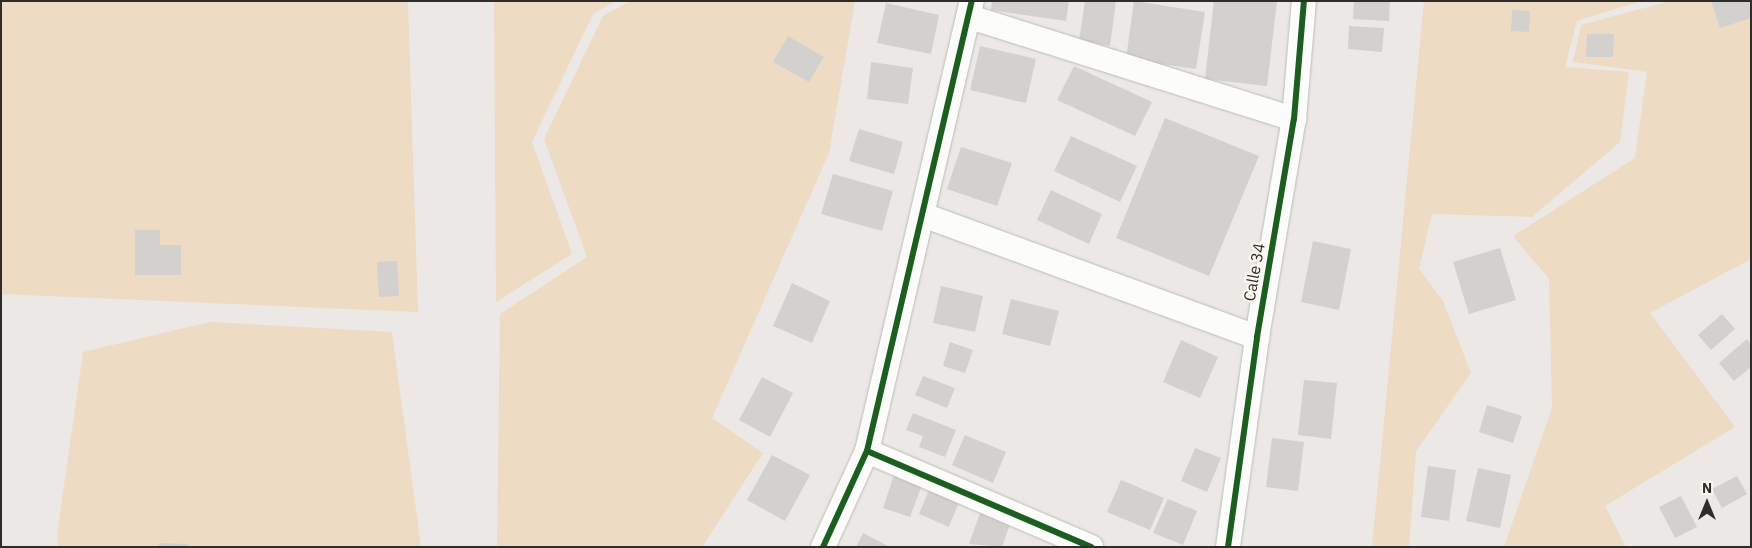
<!DOCTYPE html>
<html>
<head>
<meta charset="utf-8">
<style>
	body { margin:0 }
	#map { position:relative; width:1752px; height:548px; overflow:hidden; background:#ebe8e5; font-family:"IBM Plex Sans",sans-serif }
	div>[style] { position:absolute }
	[style*='--x'] { left:calc(var(--x)*1px); top:calc(var(--y)*1px); width:calc(var(--w)*1px); rotate:calc(var(--a)*1deg) }
	.green>* { inset:0; background:#eddcc3 }
	.building>* { inset:0; background:#d3d1ce }
	.roads { filter:drop-shadow(0 0 1px #bdbbb8) drop-shadow(0 0 1px #bdbbb8) }
	.street>* { height:24px; margin:-12px; padding:0 12px; transform-origin:12px; border-radius:12px; background:#fcfcfb }
	.cycleway>* { height:6px; margin:-3px; padding:0 3px; transform-origin:3px; border-radius:3px; background:#1b5e20 }
	span { translate:-50% -50%; white-space:nowrap; text-align:center; line-height:1.15; -webkit-text-stroke:4.5px #fbf6f0; paint-order:stroke }
	.street-label { font-size:16px; color:#2f2d2a }
	.frame { position:absolute; inset:0; border:2px solid #2f2d2a; pointer-events:none }
	.north { position:absolute; left:1682px; top:478px; width:50px; height:50px; -webkit-text-stroke:4px #fbf6f0; paint-order:stroke; rotate:0deg; font-size:14px; font-weight:700; line-height:20px; text-align:center; color:#2f2d2a }
	.north::after { content:''; display:block; margin:auto; width:18px; height:22px; background:#2f2d2a; clip-path:polygon(50% 0,100% 100%,50% 72%,0 100%) }
</style>
</head>
<body>
<div id="map">
	<div class="green">
		<i style="clip-path:polygon(1px 1px,408px 1px,418px 312px,1px 294px)"></i>
		<i style="clip-path:polygon(494px 1px,616px 1px,593px 14px,532px 142px,572px 254px,496px 302px)"></i>
		<i style="clip-path:polygon(630px 1px,855px 1px,829px 153px,712px 418px,763px 453px,702px 547px,497px 547px,500px 314px,587px 257px,544px 139px,603px 16px)"></i>
		<i style="clip-path:polygon(1424px 1px,1641px 1px,1577px 21px,1565px 67px,1629px 72px,1620px 142px,1532px 217px,1432px 214px,1419px 269px,1443px 301px,1471px 373px,1416px 451px,1409px 547px,1372px 547px)"></i>
		<i style="clip-path:polygon(1670px 1px,1751px 1px,1751px 259px,1650px 313px,1735px 427px,1605px 506px,1626px 547px,1504px 547px,1552px 408px,1549px 279px,1513px 236px,1635px 158px,1647px 72px,1573px 62px,1581px 25px)"></i>
		<i style="clip-path:polygon(210px 322px,392px 332px,421px 547px,58px 547px,57px 535px,83px 352px)"></i>
	</div>
	<div class="building">
		<i style="clip-path:polygon(992px 1px,1069px 1px,1066px 21px,991px 10px)"></i>
		<i style="clip-path:polygon(1085px 1px,1116px 1px,1110px 46px,1079px 41px)"></i>
		<i style="clip-path:polygon(1134px 1px,1205px 12px,1196px 69px,1126px 59px)"></i>
		<i style="clip-path:polygon(1214px 1px,1277px 1px,1267px 86px,1205px 79px)"></i>
		<i style="clip-path:polygon(1354px 1px,1390px 1px,1389px 21px,1353px 19px)"></i>
		<i style="clip-path:polygon(1711px 1px,1751px 1px,1751px 18px,1720px 28px)"></i>
		<i style="clip-path:polygon(886px 3px,939px 15px,931px 54px,877px 43px)"></i>
		<i style="clip-path:polygon(1512px 10px,1530px 11px,1529px 32px,1511px 31px)"></i>
		<i style="clip-path:polygon(1349px 26px,1384px 28px,1382px 52px,1348px 49px)"></i>
		<i style="clip-path:polygon(1587px 34px,1614px 34px,1613px 57px,1586px 57px)"></i>
		<i style="clip-path:polygon(788px 36px,824px 57px,809px 82px,773px 62px)"></i>
		<i style="clip-path:polygon(980px 46px,1036px 59px,1026px 103px,970px 90px)"></i>
		<i style="clip-path:polygon(871px 62px,913px 68px,908px 104px,867px 99px)"></i>
		<i style="clip-path:polygon(1074px 66px,1152px 102px,1135px 136px,1057px 100px)"></i>
		<i style="clip-path:polygon(1165px 118px,1259px 156px,1209px 276px,1116px 238px)"></i>
		<i style="clip-path:polygon(859px 129px,903px 142px,894px 174px,849px 161px)"></i>
		<i style="clip-path:polygon(1071px 136px,1137px 166px,1120px 202px,1054px 171px)"></i>
		<i style="clip-path:polygon(961px 147px,1012px 163px,997px 206px,947px 189px)"></i>
		<i style="clip-path:polygon(833px 174px,893px 191px,882px 231px,821px 214px)"></i>
		<i style="clip-path:polygon(1051px 190px,1102px 214px,1089px 244px,1037px 220px)"></i>
		<i style="clip-path:polygon(135px 230px,160px 230px,160px 245px,181px 245px,181px 275px,135px 275px)"></i>
		<i style="clip-path:polygon(1313px 241px,1351px 249px,1339px 310px,1301px 302px)"></i>
		<i style="clip-path:polygon(1500px 248px,1516px 300px,1469px 314px,1453px 262px)"></i>
		<i style="clip-path:polygon(397px 261px,399px 296px,379px 297px,377px 262px)"></i>
		<i style="clip-path:polygon(792px 283px,830px 301px,812px 343px,773px 326px)"></i>
		<i style="clip-path:polygon(941px 286px,983px 296px,975px 332px,933px 323px)"></i>
		<i style="clip-path:polygon(1011px 299px,1059px 311px,1050px 346px,1002px 334px)"></i>
		<i style="clip-path:polygon(1722px 314px,1735px 329px,1711px 350px,1698px 335px)"></i>
		<i style="clip-path:polygon(1747px 339px,1751px 344px,1751px 367px,1734px 381px,1719px 363px)"></i>
		<i style="clip-path:polygon(1181px 340px,1218px 357px,1200px 398px,1163px 382px)"></i>
		<i style="clip-path:polygon(950px 342px,973px 350px,965px 373px,943px 366px)"></i>
		<i style="clip-path:polygon(923px 376px,955px 388px,947px 408px,915px 395px)"></i>
		<i style="clip-path:polygon(762px 377px,793px 393px,770px 437px,739px 420px)"></i>
		<i style="clip-path:polygon(1304px 380px,1337px 383px,1331px 439px,1298px 435px)"></i>
		<i style="clip-path:polygon(1487px 405px,1522px 416px,1513px 443px,1479px 432px)"></i>
		<i style="clip-path:polygon(913px 413px,956px 430px,945px 457px,919px 447px,923px 436px,906px 430px)"></i>
		<i style="clip-path:polygon(965px 435px,1006px 452px,993px 483px,952px 465px)"></i>
		<i style="clip-path:polygon(1272px 438px,1304px 442px,1298px 491px,1266px 487px)"></i>
		<i style="clip-path:polygon(1195px 448px,1221px 458px,1207px 492px,1181px 481px)"></i>
		<i style="clip-path:polygon(772px 455px,810px 475px,785px 521px,747px 500px)"></i>
		<i style="clip-path:polygon(1428px 466px,1456px 470px,1449px 521px,1421px 517px)"></i>
		<i style="clip-path:polygon(1478px 468px,1511px 475px,1500px 528px,1466px 521px)"></i>
		<i style="clip-path:polygon(894px 475px,922px 485px,910px 517px,883px 508px)"></i>
		<i style="clip-path:polygon(1737px 476px,1747px 494px,1722px 508px,1712px 489px)"></i>
		<i style="clip-path:polygon(1121px 480px,1164px 498px,1150px 530px,1107px 512px)"></i>
		<i style="clip-path:polygon(929px 490px,959px 502px,949px 527px,919px 514px)"></i>
		<i style="clip-path:polygon(1681px 496px,1697px 527px,1675px 538px,1659px 507px)"></i>
		<i style="clip-path:polygon(1168px 499px,1197px 511px,1183px 545px,1153px 533px)"></i>
		<i style="clip-path:polygon(980px 513px,1010px 524px,1002px 547px,969px 544px)"></i>
		<i style="clip-path:polygon(863px 533px,890px 547px,856px 547px)"></i>
		<i style="clip-path:polygon(159px 543px,188px 544px,188px 547px,159px 547px)"></i>
	</div>
	<div class="roads">
		<div class="street">
			<i style="--x:970;--y:17;--w:340;--a:17.5"></i>
			<i style="--x:923;--y:215;--w:356;--a:20.1"></i>
			<i style="--x:867;--y:451;--w:244;--a:23.2"></i>
			<i style="--x:823;--y:547;--w:106;--a:-65.4"></i>
			<i style="--x:867;--y:451;--w:462;--a:-76.9"></i>
			<i style="--x:1228;--y:547;--w:212;--a:-82.1"></i>
			<i style="--x:1257;--y:337;--w:221;--a:-80.4"></i>
			<i style="--x:1294;--y:119;--w:118;--a:-85.2"></i>
		</div>
	</div>
	<div class="cycleway">
		<i style="--x:867;--y:451;--w:244;--a:23.2"></i>
		<i style="--x:823;--y:547;--w:106;--a:-65.4"></i>
		<i style="--x:867;--y:451;--w:462;--a:-76.9"></i>
		<i style="--x:1228;--y:547;--w:212;--a:-82.1"></i>
		<i style="--x:1257;--y:337;--w:221;--a:-80.4"></i>
		<i style="--x:1294;--y:119;--w:118;--a:-85.2"></i>
	</div>
	<div class="street-label">
		<span style="left:1254px;top:272px;rotate:-80deg">Calle 34</span>
	</div>
	<div class="frame"></div>
	<div class="north">N</div>
</div>
</body>
</html>
